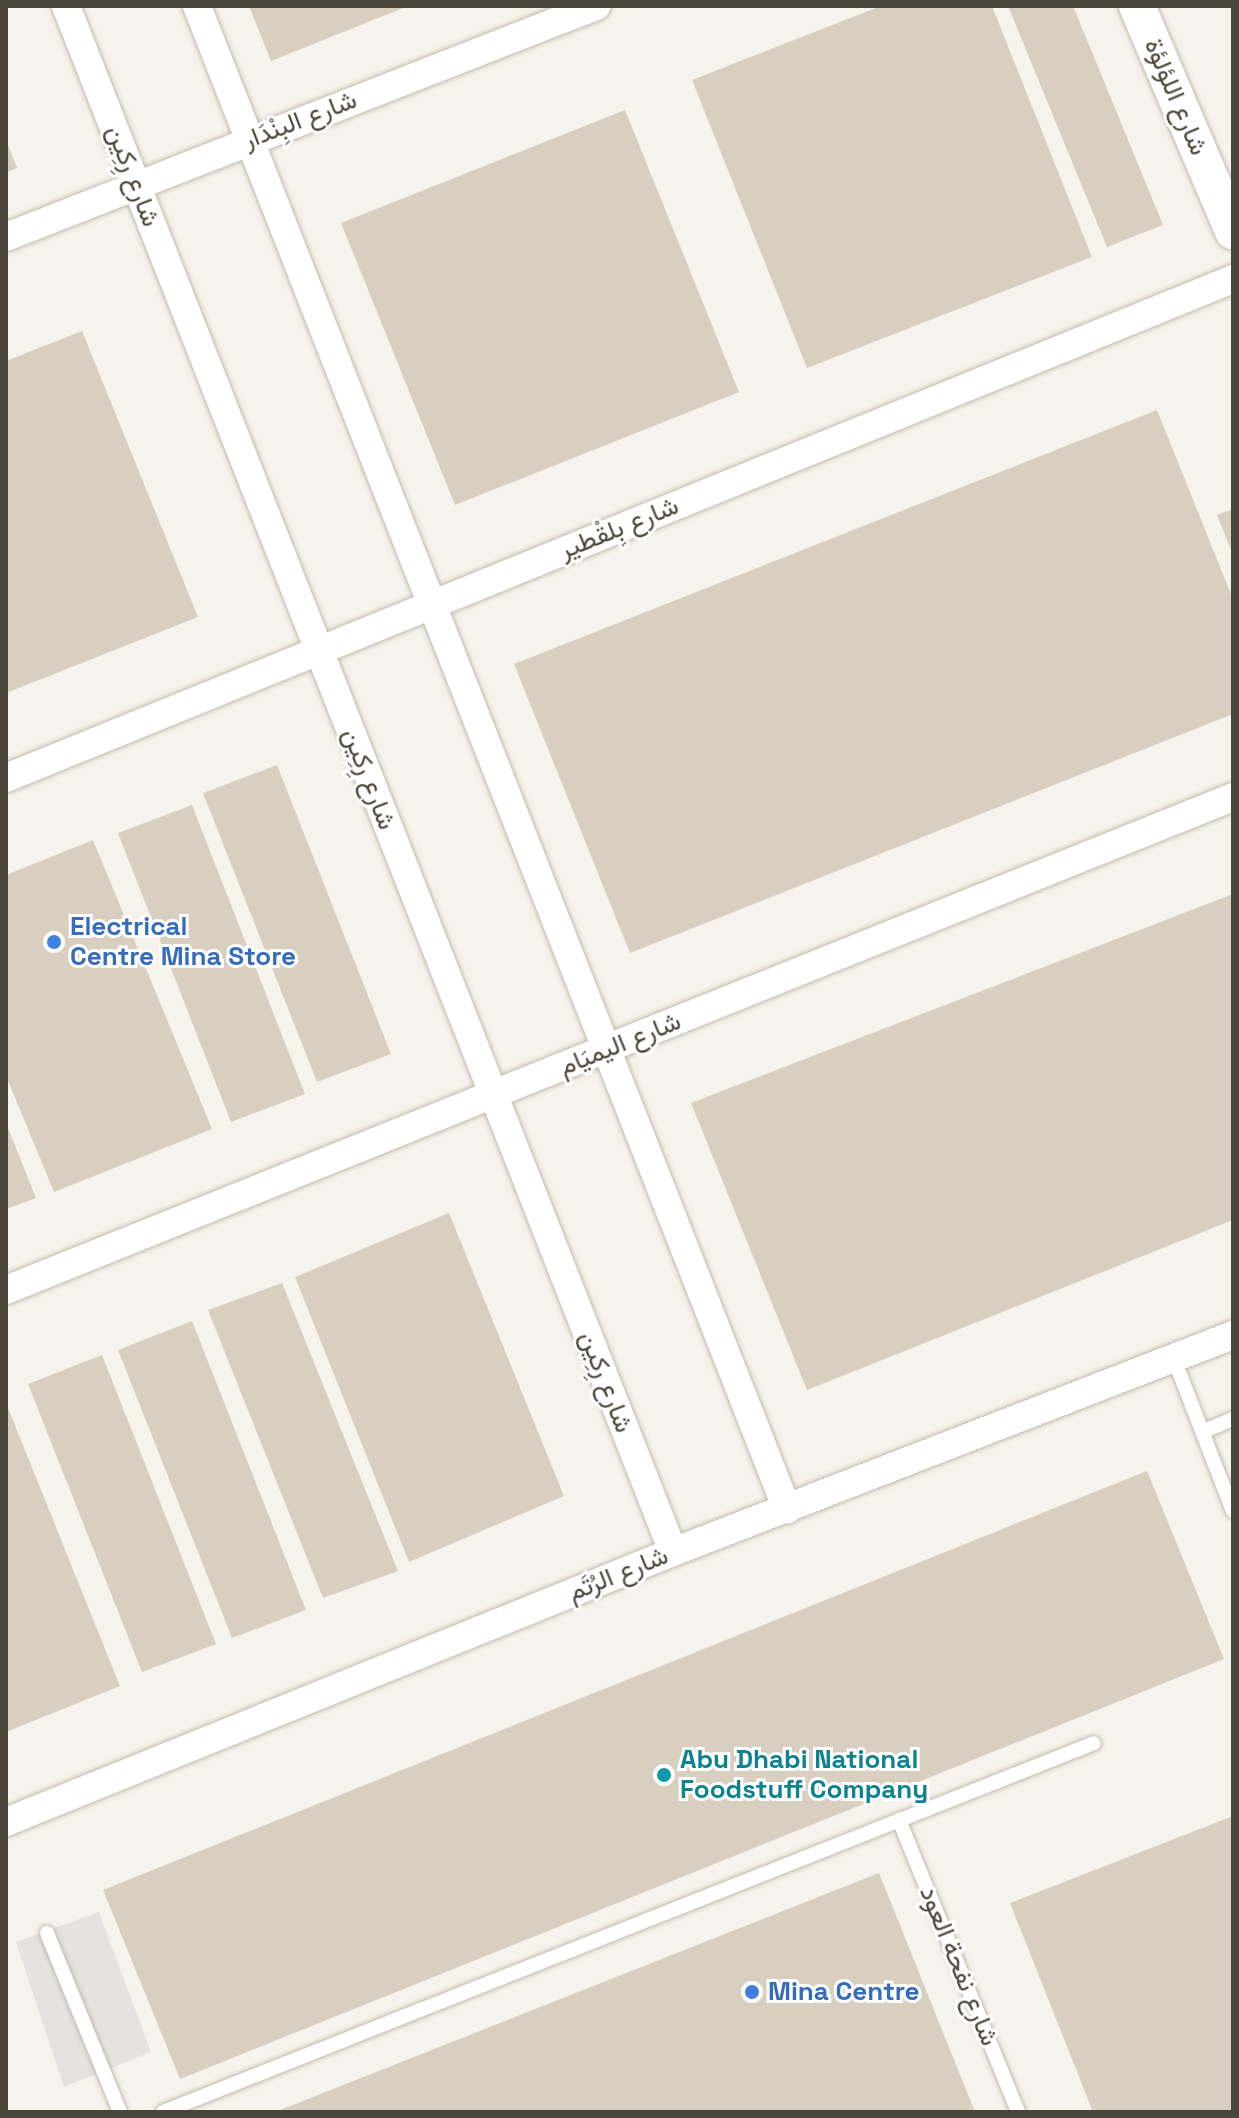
<!DOCTYPE html>
<html>
<head>
<meta charset="utf-8">
<style>
	body { margin:0 }
	#map { position:relative; width:1239px; height:2118px; overflow:hidden; background:#f6f3ec; font-family:"Space Grotesk",Vazirmatn,sans-serif }
	div>[style] { position:absolute }
	[style*='--x'] { left:calc(var(--x)*1px); top:calc(var(--y)*1px); width:calc(var(--w)*1px); rotate:calc(var(--a)*1deg) }
	.parking>* { inset:0; background:#e5e3e0 }
	.building>* { inset:0; background:#d8cfc1 }
	.roads { filter:drop-shadow(0 0 2px #c2bbae) drop-shadow(0 0 2px #c2bbae) }
	.service>* { height:14px; margin:-7px; padding:0 7px; transform-origin:7px; border-radius:7px; background:#fff }
	.minor>* { height:28px; margin:-14px; padding:0 14px; transform-origin:14px; border-radius:14px; background:#fff }
	.tertiary>* { height:36px; margin:-18px; padding:0 18px; transform-origin:18px; border-radius:18px; background:#fff }
	.dots>* { width:22px; height:22px; translate:-50% -50%; box-sizing:border-box; border:4px solid #fff; border-radius:50% }
	span { translate:-50% -50%; white-space:nowrap; text-align:center; line-height:1.15; -webkit-text-stroke:6px #fff; paint-order:stroke }
	.street-label { font-size:26px; color:#4b4439 }
	.shop-label { font-size:26px; color:#366cbe; font-weight:700 }
	.left { translate:0 -50%; text-align:left }
	.culture-label { font-size:26px; color:#0d838f; font-weight:700 }
	.frame { position:absolute; inset:0; border:8px solid #4b4439; pointer-events:none }
</style>
</head>
<body>
<div id="map">
	<div class="parking">
		<i style="clip-path:polygon(99px 1912px,151px 2052px,64px 2087px,16px 1942px)"></i>
	</div>
	<div class="building">
		<i style="clip-path:polygon(249px 6px,408px 6px,271px 61px)"></i>
		<i style="clip-path:polygon(881px 6px,992px 6px,1092px 257px,807px 368px,692px 80px)"></i>
		<i style="clip-path:polygon(1008px 6px,1073px 6px,1163px 225px,1107px 247px)"></i>
		<i style="clip-path:polygon(625px 110px,739px 392px,455px 505px,341px 223px)"></i>
		<i style="clip-path:polygon(6px 140px,17px 168px,6px 173px)"></i>
		<i style="clip-path:polygon(82px 331px,198px 617px,6px 693px,6px 361px)"></i>
		<i style="clip-path:polygon(1157px 410px,1233px 599px,1233px 714px,630px 953px,514px 664px)"></i>
		<i style="clip-path:polygon(1233px 509px,1233px 555px,1217px 515px)"></i>
		<i style="clip-path:polygon(277px 765px,391px 1054px,317px 1082px,203px 793px)"></i>
		<i style="clip-path:polygon(192px 805px,305px 1094px,231px 1122px,118px 833px)"></i>
		<i style="clip-path:polygon(93px 840px,212px 1129px,54px 1192px,6px 1076px,6px 875px)"></i>
		<i style="clip-path:polygon(1233px 894px,1233px 1220px,807px 1390px,691px 1103px)"></i>
		<i style="clip-path:polygon(6px 1123px,36px 1198px,6px 1209px)"></i>
		<i style="clip-path:polygon(449px 1213px,564px 1496px,409px 1562px,295px 1277px)"></i>
		<i style="clip-path:polygon(282px 1283px,398px 1571px,323px 1598px,208px 1310px)"></i>
		<i style="clip-path:polygon(192px 1321px,306px 1610px,232px 1638px,118px 1350px)"></i>
		<i style="clip-path:polygon(102px 1355px,216px 1644px,142px 1672px,28px 1384px)"></i>
		<i style="clip-path:polygon(6px 1403px,120px 1686px,6px 1732px)"></i>
		<i style="clip-path:polygon(1147px 1471px,1224px 1659px,180px 2079px,103px 1890px)"></i>
		<i style="clip-path:polygon(1233px 1816px,1233px 2112px,1093px 2112px,1010px 1903px)"></i>
		<i style="clip-path:polygon(879px 1873px,975px 2112px,275px 2112px)"></i>
	</div>
	<div class="roads">
		<div class="service">
			<i style="--x:1174;--y:1359;--w:163;--a:68.8"></i>
			<i style="--x:1202;--y:1432;--w:34;--a:-23"></i>
			<i style="--x:899;--y:1820;--w:315;--a:67.8"></i>
			<i style="--x:47;--y:1933;--w:193;--a:67.8"></i>
			<i style="--x:163;--y:2112;--w:1001;--a:-21.62"></i>
		</div>
		<div class="minor">
			<i style="--x:66;--y:6;--w:1661;--a:68.56"></i>
			<i style="--x:197;--y:6;--w:1615;--a:68.57"></i>
			<i style="--x:6;--y:237;--w:634;--a:-21.38"></i>
			<i style="--x:6;--y:778;--w:1325;--a:-22.13"></i>
			<i style="--x:6;--y:1290;--w:1322;--a:-21.89"></i>
			<i style="--x:6;--y:1822;--w:720;--a:-22.04"></i>
			<i style="--x:673;--y:1552;--w:601;--a:-21.18"></i>
		</div>
		<div class="tertiary">
			<i style="--x:1137;--y:6;--w:245;--a:66.9"></i>
		</div>
	</div>
	<div class="dots">
		<i style="left:54px;top:942px;background:#3f7fe0"></i>
		<i style="left:664px;top:1775px;background:#0f9aa8"></i>
		<i style="left:752px;top:1992px;background:#3f7fe0"></i>
	</div>
	<div class="street-label">
		<span style="left:1176px;top:97px;rotate:67deg">شارع اللؤلؤة</span>
		<span style="left:300px;top:120px;rotate:-21deg">شارع البِنْدَار</span>
		<span style="left:133px;top:176px;rotate:69deg">شارع رِكِين</span>
		<span style="left:619px;top:528px;rotate:-22deg">شارع بِلقْطير</span>
		<span style="left:369px;top:779px;rotate:69deg">شارع رِكِين</span>
		<span style="left:620px;top:1044px;rotate:-22deg">شارع اليميَام</span>
		<span style="left:606px;top:1382px;rotate:69deg">شارع رِكِين</span>
		<span style="left:618px;top:1574px;rotate:-22deg">شارع الرُتَم</span>
		<span style="left:959px;top:1966px;rotate:68deg">شارع نفحة العود</span>
	</div>
	<div class="shop-label">
		<span class="left" style="left:70px;top:942px">Electrical<br>Centre Mina Store</span>
		<span class="left" style="left:768px;top:1992px">Mina Centre</span>
	</div>
	<div class="culture-label">
		<span class="left" style="left:680px;top:1775px">Abu Dhabi National<br>Foodstuff Company</span>
	</div>
	<div class="frame"></div>
</div>
</body>
</html>
